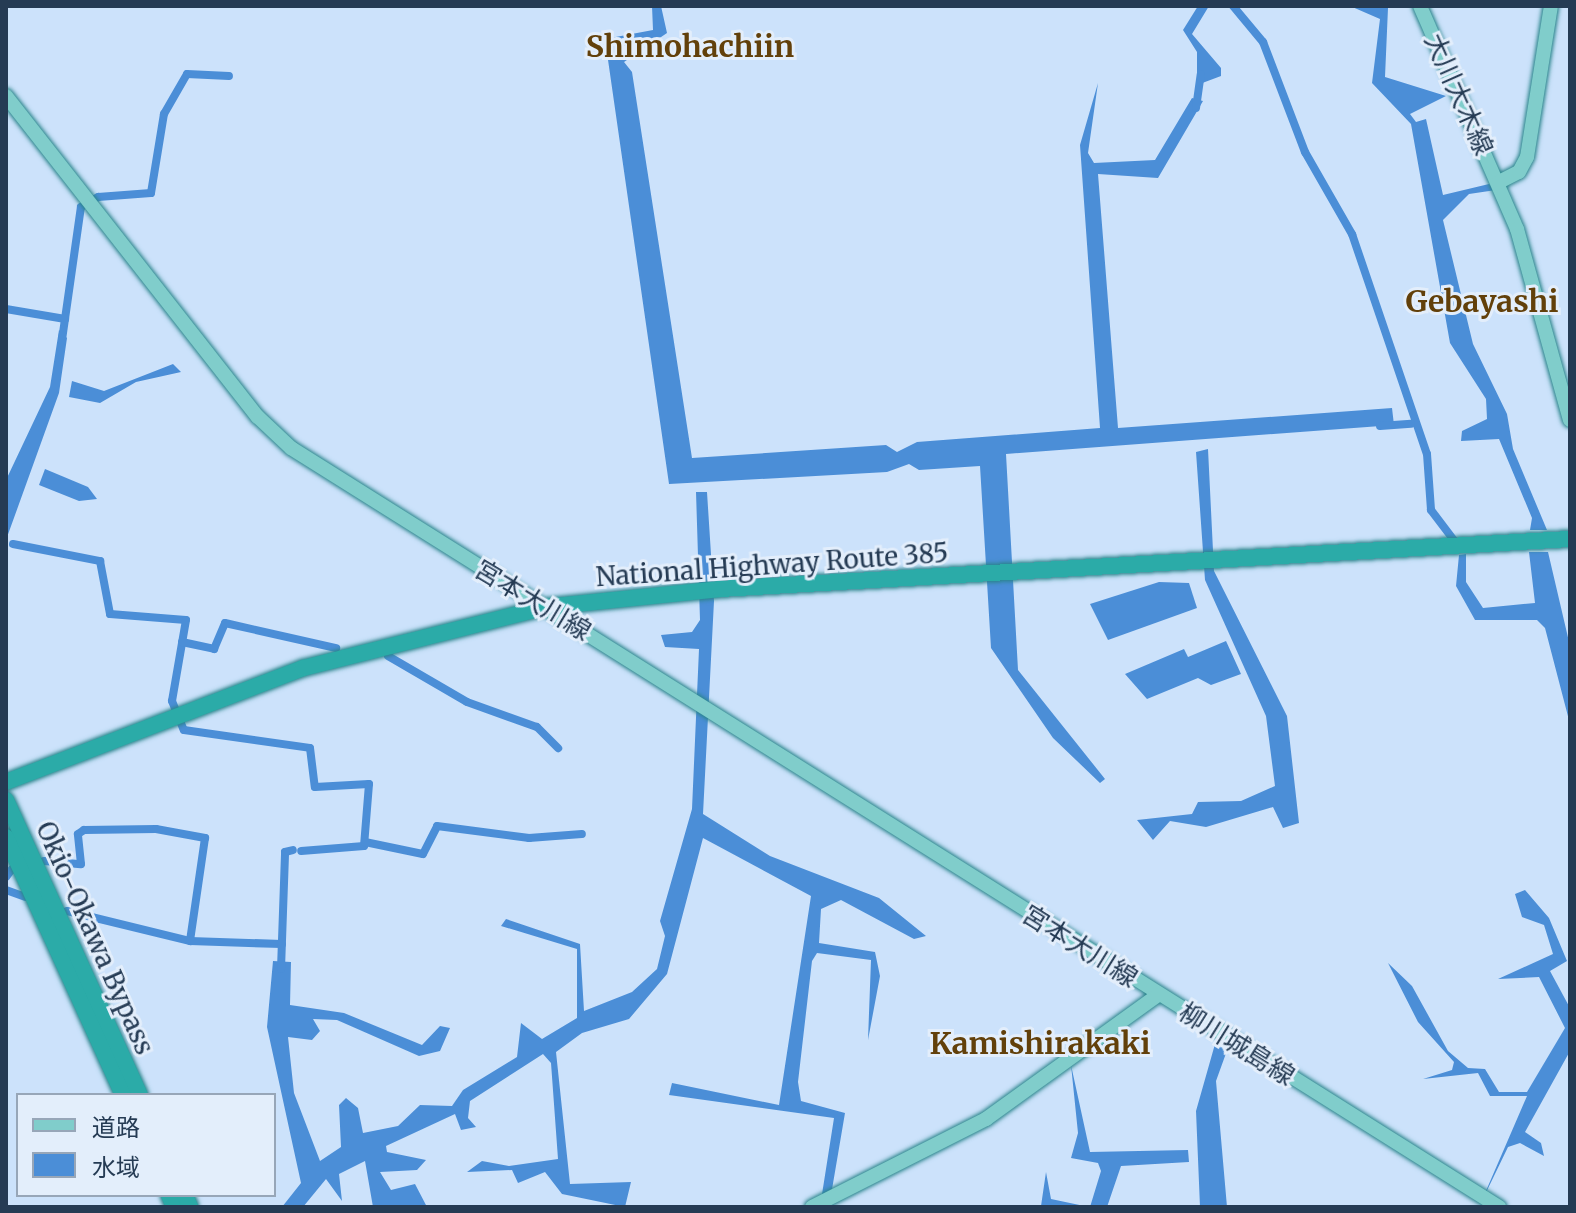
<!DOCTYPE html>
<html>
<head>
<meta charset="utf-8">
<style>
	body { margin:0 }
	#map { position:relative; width:1576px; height:1213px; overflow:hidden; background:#cce2fb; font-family:Merriweather,"Noto Sans JP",serif }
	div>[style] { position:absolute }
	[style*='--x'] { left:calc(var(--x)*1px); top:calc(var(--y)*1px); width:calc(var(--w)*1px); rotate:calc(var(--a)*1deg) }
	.water>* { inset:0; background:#4b8ed7 }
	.canal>* { height:8px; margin:-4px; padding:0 4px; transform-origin:4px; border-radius:4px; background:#4b8ed7 }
	.roads { filter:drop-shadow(0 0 2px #29848b) drop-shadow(0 0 2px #29848b) }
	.major>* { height:14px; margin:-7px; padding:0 7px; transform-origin:7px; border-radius:7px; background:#80cdcb }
	.highway>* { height:16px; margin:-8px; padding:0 8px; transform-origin:8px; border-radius:8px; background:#2baba8 }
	span { translate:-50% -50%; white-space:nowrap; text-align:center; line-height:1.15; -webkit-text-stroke:6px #e3eefb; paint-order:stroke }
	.street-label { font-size:26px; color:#253b54 }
	.quarter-label { font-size:30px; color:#62400a; font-weight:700 }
	.frame { position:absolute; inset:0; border:8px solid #253b54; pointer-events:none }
	.legend { position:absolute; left:16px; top:1093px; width:260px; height:104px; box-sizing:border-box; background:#e3eefb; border:2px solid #97a6b8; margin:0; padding:10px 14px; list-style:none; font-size:24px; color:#253b54 }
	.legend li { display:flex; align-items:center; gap:16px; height:40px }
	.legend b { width:40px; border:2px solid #97a6b8 }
</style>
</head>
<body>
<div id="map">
	<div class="water">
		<i style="clip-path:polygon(652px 6px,661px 6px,667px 33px,624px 62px,632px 72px,692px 458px,886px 445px,897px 452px,917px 442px,1100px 428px,1080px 145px,1098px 83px,1088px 153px,1094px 163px,1155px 160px,1192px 98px,1203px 101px,1158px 178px,1098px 174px,1118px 428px,1392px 408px,1394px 425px,1006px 454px,1018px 670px,1105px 779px,1100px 783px,1053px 738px,991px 648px,980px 466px,919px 470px,909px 464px,887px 472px,669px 484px,605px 39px,653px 30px)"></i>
		<i style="clip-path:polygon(1198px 6px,1209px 6px,1192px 34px,1221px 68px,1221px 76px,1197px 85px,1197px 52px,1183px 30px)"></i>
		<i style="clip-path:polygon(1350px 6px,1388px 8px,1385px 77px,1446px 96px,1410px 114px,1416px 122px,1426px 119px,1443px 195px,1489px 184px,1496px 190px,1469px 194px,1443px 220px,1473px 344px,1507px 414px,1513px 449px,1547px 530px,1530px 530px,1532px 518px,1499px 439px,1461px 441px,1462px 431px,1487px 419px,1486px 399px,1450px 343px,1411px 124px,1372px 83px,1380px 19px)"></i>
		<i style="clip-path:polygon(59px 330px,67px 338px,59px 393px,6px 540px,6px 480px,50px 387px)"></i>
		<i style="clip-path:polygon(173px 364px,181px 372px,136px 382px,100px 403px,69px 397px,72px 381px,104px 391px)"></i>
		<i style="clip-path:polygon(1208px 449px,1214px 571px,1287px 716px,1299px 823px,1283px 828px,1273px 807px,1206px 827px,1170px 821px,1153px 840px,1137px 820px,1192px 814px,1198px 802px,1241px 801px,1275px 786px,1266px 716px,1205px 580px,1196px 452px)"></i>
		<i style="clip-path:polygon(45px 469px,88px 487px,97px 499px,79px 501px,39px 485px)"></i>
		<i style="clip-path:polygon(696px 492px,707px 492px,714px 601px,703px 814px,770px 856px,879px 898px,926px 936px,914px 939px,841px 900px,821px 909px,819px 943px,875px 952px,880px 976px,868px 1040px,871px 960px,817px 953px,812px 961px,798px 1082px,801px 1101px,845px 1113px,829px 1207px,820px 1207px,834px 1118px,669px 1095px,672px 1083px,779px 1105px,811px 896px,703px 838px,667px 974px,629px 1019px,582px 1033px,556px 1052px,570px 1184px,631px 1182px,625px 1207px,562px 1194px,545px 1172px,518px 1183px,512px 1170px,467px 1172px,482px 1161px,509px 1166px,558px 1159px,551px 1063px,543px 1054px,470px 1101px,468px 1118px,476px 1127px,461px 1130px,455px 1114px,386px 1146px,387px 1152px,426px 1160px,417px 1170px,380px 1172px,391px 1190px,415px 1184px,427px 1207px,373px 1207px,365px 1161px,339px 1174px,342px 1201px,326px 1179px,303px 1207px,282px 1207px,301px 1183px,267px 1027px,273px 961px,291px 962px,290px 1005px,344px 1013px,422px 1045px,440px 1026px,450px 1028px,440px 1051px,419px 1056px,337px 1020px,313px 1019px,320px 1031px,312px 1040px,288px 1037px,294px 1093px,320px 1161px,341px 1147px,339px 1105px,346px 1098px,358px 1108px,363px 1133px,398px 1126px,420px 1105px,452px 1106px,463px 1090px,517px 1057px,521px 1023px,542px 1039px,577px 1018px,577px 949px,501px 926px,506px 919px,580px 944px,584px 1011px,632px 992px,657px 969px,665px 936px,660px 921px,692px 809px,699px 649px,665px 647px,661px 635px,692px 632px,700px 620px)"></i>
		<i style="clip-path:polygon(1529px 552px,1548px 552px,1570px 646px,1570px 724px,1545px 628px,1537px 620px,1475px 620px,1456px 586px,1459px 555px,1466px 554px,1466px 582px,1483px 608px,1535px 603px)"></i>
		<i style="clip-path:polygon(1159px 582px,1189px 583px,1197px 608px,1108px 640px,1090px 604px)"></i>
		<i style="clip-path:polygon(1226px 641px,1241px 674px,1211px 685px,1198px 678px,1147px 699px,1125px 674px,1184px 649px,1188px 657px)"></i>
		<i style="clip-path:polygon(1525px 890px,1549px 918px,1567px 961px,1550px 971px,1570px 1008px,1570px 1051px,1525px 1132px,1541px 1143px,1544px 1156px,1520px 1143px,1508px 1147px,1479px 1207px,1527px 1096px,1490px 1096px,1478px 1073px,1423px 1079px,1452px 1070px,1454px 1062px,1418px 1022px,1388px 963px,1412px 986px,1448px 1051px,1468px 1068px,1485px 1069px,1499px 1092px,1527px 1092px,1565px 1028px,1539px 977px,1498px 979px,1553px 954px,1544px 925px,1522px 917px,1515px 894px)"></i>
		<i style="clip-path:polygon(1217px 1037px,1229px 1045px,1216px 1081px,1227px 1207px,1200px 1207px,1196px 1111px)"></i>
		<i style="clip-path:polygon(1071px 1065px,1090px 1152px,1188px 1150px,1189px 1162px,1121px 1166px,1107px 1207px,1090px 1207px,1101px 1171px,1098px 1163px,1071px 1158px,1078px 1133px)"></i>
		<i style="clip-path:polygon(1046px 1172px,1051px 1199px,1089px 1207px,976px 1207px,1041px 1206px)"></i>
	</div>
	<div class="canal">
		<i style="--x:1233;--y:6;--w:47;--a:50.2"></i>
		<i style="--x:1263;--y:42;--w:118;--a:69.1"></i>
		<i style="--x:1305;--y:152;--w:95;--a:60.2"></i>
		<i style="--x:1352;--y:234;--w:232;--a:71.2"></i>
		<i style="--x:1427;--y:454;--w:56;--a:85.9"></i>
		<i style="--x:1431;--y:510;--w:46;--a:52.9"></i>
		<i style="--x:1196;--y:108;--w:34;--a:-82"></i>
		<i style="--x:6;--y:309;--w:60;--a:9.6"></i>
		<i style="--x:62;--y:340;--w:134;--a:-81.9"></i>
		<i style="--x:81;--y:207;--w:20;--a:-30"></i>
		<i style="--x:98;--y:197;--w:53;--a:-4.3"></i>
		<i style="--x:151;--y:193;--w:80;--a:-80.7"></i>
		<i style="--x:164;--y:114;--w:46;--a:-60.1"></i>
		<i style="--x:187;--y:74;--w:42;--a:2.7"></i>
		<i style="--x:1380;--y:426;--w:31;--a:-4"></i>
		<i style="--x:13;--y:544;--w:89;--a:11.1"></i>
		<i style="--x:100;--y:561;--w:54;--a:79.3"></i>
		<i style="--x:110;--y:614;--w:76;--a:4.5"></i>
		<i style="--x:186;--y:620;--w:82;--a:99.8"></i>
		<i style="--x:172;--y:701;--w:31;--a:68"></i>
		<i style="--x:184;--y:730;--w:127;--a:8.1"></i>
		<i style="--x:310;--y:748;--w:39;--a:83"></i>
		<i style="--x:315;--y:787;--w:54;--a:-3.2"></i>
		<i style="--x:369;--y:784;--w:62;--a:94.6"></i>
		<i style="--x:364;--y:846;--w:63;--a:175.5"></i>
		<i style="--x:182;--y:642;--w:33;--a:12"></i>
		<i style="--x:214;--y:649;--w:28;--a:-67"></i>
		<i style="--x:225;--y:623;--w:114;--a:12.7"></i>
		<i style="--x:388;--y:656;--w:91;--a:30.2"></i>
		<i style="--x:467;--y:702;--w:74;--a:19.7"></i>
		<i style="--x:537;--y:727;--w:30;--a:45"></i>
		<i style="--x:365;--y:842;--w:59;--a:11.7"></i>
		<i style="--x:423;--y:854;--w:31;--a:-63"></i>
		<i style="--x:437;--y:826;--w:93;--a:7.4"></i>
		<i style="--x:529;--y:838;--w:53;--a:-4.3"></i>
		<i style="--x:44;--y:861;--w:37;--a:5"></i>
		<i style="--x:81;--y:864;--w:30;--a:-96"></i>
		<i style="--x:78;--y:834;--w:7;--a:-34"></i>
		<i style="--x:84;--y:830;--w:72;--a:-0.8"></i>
		<i style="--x:156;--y:829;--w:50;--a:10.4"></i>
		<i style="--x:205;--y:838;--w:104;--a:98.3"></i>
		<i style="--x:6;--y:877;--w:10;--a:-53"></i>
		<i style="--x:6;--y:890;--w:20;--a:20"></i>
		<i style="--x:67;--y:911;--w:127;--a:13.7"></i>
		<i style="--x:190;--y:941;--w:92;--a:1.9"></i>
		<i style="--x:281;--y:969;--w:117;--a:-88"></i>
		<i style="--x:285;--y:852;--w:8;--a:-14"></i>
	</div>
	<div class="roads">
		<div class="major">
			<i style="--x:1420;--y:6;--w:243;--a:66.5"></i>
			<i style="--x:1517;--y:229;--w:198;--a:74.5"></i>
			<i style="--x:6;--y:96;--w:408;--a:51.9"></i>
			<i style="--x:258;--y:417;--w:45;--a:43.2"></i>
			<i style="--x:291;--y:448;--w:1427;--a:32.14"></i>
			<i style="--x:1499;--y:182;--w:22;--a:-27"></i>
			<i style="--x:1519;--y:172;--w:17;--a:-62"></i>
			<i style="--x:1527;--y:157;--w:153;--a:-81"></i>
			<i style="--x:812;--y:1207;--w:195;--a:-26.8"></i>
			<i style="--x:986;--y:1119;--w:212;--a:-35.8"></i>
		</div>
		<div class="highway">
			<i style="--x:6;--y:782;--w:318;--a:-21"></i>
			<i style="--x:303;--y:668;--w:251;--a:-14.1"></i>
			<i style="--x:546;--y:607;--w:175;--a:-5.9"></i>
			<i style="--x:720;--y:589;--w:851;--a:-3.37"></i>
			<i style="--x:6;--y:800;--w:324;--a:65.6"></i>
			<i style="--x:6;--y:837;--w:283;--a:65.6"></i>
			<i style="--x:169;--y:1195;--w:13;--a:67"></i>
			<i style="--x:185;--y:1195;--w:13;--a:67"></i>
		</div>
	</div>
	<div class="street-label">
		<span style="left:1459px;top:94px;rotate:66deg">大川大木線</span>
		<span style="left:772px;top:565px;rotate:-4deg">National Highway Route 385</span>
		<span style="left:533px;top:600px;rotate:31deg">宮本大川線</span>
		<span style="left:95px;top:938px;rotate:66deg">Okio-Okawa Bypass</span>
		<span style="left:1080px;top:946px;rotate:32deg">宮本大川線</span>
		<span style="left:1237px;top:1044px;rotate:32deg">柳川城島線</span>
	</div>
	<div class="quarter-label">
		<span style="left:690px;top:46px">Shimohachiin</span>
		<span style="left:1482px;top:301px">Gebayashi</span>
		<span style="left:1040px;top:1043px">Kamishirakaki</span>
	</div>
	<div class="frame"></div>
	<ul class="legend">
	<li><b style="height:10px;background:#80cdcb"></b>道路</li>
	<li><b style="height:22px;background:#4b8ed7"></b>水域</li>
	</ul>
</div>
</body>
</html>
